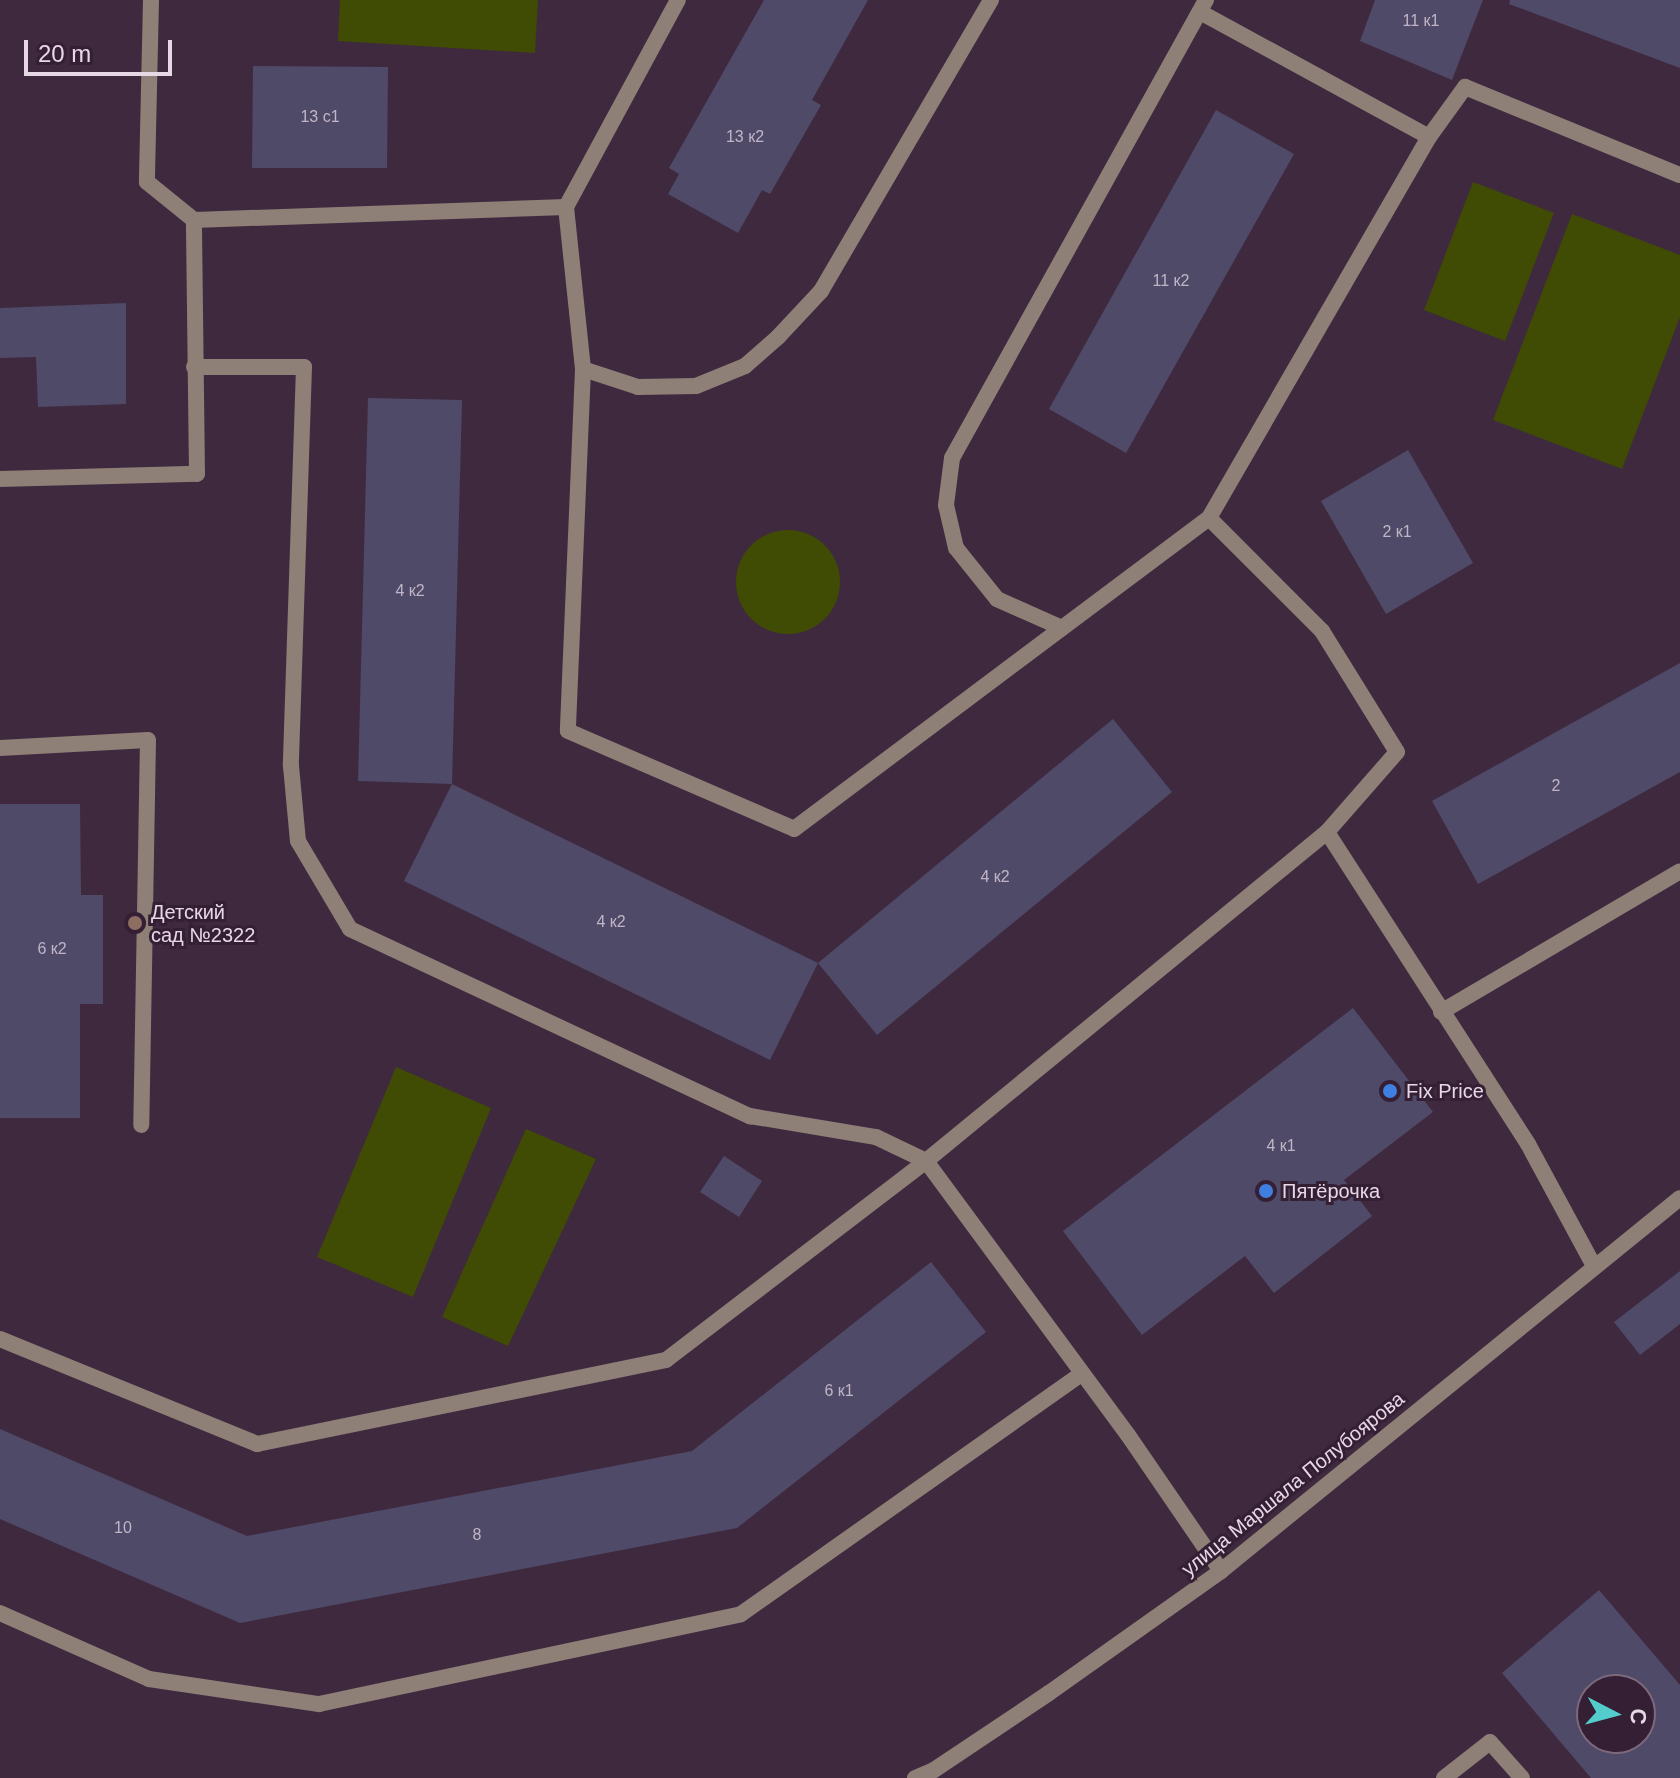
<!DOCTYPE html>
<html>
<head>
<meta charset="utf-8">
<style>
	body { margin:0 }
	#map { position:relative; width:1680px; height:1778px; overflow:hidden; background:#3f293f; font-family:Arial,sans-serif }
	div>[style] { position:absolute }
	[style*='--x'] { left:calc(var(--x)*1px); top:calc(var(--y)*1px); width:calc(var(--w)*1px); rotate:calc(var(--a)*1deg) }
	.green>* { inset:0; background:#404b03 }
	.round { border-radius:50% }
	.building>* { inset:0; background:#4f4a68 }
	.service>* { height:16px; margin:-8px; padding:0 8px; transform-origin:8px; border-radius:8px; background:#8e7f77 }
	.tertiary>* { height:16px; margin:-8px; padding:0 8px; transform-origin:8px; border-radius:8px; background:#8e7f77 }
	.dots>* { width:22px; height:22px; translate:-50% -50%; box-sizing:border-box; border:4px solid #351f35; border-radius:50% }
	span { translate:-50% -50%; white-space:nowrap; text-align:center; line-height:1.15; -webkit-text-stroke:6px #351f35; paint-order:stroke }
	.number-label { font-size:16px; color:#c1b4c6 }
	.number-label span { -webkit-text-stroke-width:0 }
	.poi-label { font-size:20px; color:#e7d8e6 }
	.left { translate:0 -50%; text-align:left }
	.street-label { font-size:20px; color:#e7d8e6 }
	.north { position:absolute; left:1576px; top:1674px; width:80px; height:80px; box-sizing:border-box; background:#351f35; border:2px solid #7c697c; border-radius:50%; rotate:96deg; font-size:22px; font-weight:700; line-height:32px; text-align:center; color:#e7d8e6 }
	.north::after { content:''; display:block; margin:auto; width:28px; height:36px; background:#53cdcb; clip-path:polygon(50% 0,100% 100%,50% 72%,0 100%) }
	.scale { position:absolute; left:24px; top:40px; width:148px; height:36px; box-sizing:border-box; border:4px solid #e7d8e6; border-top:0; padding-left:10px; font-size:24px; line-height:28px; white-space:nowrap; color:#e7d8e6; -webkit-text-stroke:6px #351f35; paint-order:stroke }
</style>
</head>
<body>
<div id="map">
	<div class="green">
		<i style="clip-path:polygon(340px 0,538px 0,535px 53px,338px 41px)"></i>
		<i style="clip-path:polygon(1473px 182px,1554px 213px,1505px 341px,1424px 310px)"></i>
		<i style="clip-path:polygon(1572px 214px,1680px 255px,1680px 317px,1622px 469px,1493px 420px)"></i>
		<i class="round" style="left:736px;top:530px;width:104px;height:104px"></i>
		<i style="clip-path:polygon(396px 1067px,491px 1108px,413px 1297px,317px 1257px)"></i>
		<i style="clip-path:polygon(526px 1129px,596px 1159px,508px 1346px,442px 1317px)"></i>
	</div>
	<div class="building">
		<i style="clip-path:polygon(764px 0,868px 0,812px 100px,821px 105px,770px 194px,762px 190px,738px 233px,668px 194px,679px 174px,669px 168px)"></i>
		<i style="clip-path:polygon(1375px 0,1483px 0,1452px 80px,1360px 41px)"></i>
		<i style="clip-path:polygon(1510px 0,1680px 0,1680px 68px,1509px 4px)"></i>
		<i style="clip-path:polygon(253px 66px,388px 67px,387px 168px,252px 168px)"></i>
		<i style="clip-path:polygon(1216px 110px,1294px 154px,1126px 453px,1049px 409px)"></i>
		<i style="clip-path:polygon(126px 303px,126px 404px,38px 407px,36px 357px,0 358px,0 308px)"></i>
		<i style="clip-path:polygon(368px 398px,462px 400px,452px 784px,358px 781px)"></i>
		<i style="clip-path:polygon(1408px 450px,1473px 563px,1386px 614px,1321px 501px)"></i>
		<i style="clip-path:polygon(1680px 663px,1680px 772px,1478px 884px,1432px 801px)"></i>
		<i style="clip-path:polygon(1113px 719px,1172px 792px,877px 1035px,818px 963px)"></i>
		<i style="clip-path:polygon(452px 784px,818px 963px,770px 1060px,404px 881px)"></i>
		<i style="clip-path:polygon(0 804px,80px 804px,81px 895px,103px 895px,103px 1004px,80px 1004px,80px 1118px,0 1118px)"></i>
		<i style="clip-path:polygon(1353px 1008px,1433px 1112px,1344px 1180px,1372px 1216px,1274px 1293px,1245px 1256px,1142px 1335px,1063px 1231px)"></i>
		<i style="clip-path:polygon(724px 1156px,762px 1181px,739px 1217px,700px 1192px)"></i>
		<i style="clip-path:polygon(931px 1262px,986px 1332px,737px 1528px,240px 1623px,0 1519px,0 1429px,247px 1536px,692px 1451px)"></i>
		<i style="clip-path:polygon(1680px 1271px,1680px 1324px,1640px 1355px,1614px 1322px)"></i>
		<i style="clip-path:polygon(evenodd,1599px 1590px,1680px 1685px,1680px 1778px,1591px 1778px,1502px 1673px,1599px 1590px,1592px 1690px,1640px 1690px,1640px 1738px,1592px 1738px,1592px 1690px)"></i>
	</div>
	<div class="service">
		<i style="--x:151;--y:0;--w:182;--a:91.3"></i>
		<i style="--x:147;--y:182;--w:60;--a:39"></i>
		<i style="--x:1200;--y:12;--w:261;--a:28.6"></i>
		<i style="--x:566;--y:207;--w:235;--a:-61.6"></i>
		<i style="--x:194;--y:367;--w:110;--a:0"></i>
		<i style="--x:304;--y:367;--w:399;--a:91.9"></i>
		<i style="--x:291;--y:766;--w:75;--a:84.7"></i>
		<i style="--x:298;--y:841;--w:102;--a:59.4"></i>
		<i style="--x:350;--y:929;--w:442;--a:25.1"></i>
		<i style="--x:750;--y:1116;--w:128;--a:9.5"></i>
		<i style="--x:876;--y:1137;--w:55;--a:25.6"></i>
		<i style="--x:926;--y:1161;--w:340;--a:53.6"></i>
		<i style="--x:1128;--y:1435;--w:165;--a:55.6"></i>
		<i style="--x:583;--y:369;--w:58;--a:18.1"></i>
		<i style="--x:638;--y:387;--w:58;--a:-1"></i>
		<i style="--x:696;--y:386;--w:53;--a:-22.2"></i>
		<i style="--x:745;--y:366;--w:44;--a:-41.3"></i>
		<i style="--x:778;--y:337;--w:63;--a:-46.9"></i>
		<i style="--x:821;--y:291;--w:337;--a:-59.7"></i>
		<i style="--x:0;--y:479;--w:197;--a:-1.5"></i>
		<i style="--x:197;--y:474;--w:254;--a:-90.7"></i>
		<i style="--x:194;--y:220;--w:372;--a:-2"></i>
		<i style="--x:566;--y:207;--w:163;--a:84"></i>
		<i style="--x:583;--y:369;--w:362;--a:92.4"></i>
		<i style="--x:568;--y:731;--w:246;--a:23.4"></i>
		<i style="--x:794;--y:829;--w:519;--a:-36.85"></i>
		<i style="--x:1209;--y:518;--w:440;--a:-60"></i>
		<i style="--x:1429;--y:137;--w:62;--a:-54.2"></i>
		<i style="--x:1465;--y:87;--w:232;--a:22.3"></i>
		<i style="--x:1209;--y:518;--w:160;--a:45"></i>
		<i style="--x:1322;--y:631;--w:142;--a:58.2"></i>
		<i style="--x:1397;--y:752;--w:106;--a:131.2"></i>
		<i style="--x:1327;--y:832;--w:371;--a:57.2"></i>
		<i style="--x:1528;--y:1144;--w:139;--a:61.6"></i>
		<i style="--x:1062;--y:628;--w:71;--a:-156"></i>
		<i style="--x:997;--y:599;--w:65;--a:-128.8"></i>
		<i style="--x:956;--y:548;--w:44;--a:-103.1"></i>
		<i style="--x:946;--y:505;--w:47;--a:-82.7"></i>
		<i style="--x:952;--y:458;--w:524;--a:-60.99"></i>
		<i style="--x:0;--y:748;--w:148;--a:-3.1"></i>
		<i style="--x:148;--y:740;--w:385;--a:91"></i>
		<i style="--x:1441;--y:1012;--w:277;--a:-30.5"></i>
		<i style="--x:0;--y:1339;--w:278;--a:22.2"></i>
		<i style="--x:257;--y:1444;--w:418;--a:-11.6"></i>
		<i style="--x:666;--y:1360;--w:327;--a:-37.4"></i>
		<i style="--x:926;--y:1161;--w:519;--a:-39.37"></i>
		<i style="--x:0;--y:1613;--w:163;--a:23.9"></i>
		<i style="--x:149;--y:1679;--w:172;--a:8.4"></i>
		<i style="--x:319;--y:1704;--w:431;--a:-12"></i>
		<i style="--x:741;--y:1614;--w:416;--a:-35.2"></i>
		<i style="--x:1444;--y:1778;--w:58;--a:-38"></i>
		<i style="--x:1490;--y:1742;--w:48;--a:48.4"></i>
	</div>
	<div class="tertiary">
		<i style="--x:915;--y:1778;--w:21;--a:-23"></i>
		<i style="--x:934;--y:1770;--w:138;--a:-33.8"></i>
		<i style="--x:1049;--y:1693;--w:211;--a:-35.3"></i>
		<i style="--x:1221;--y:1571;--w:591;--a:-39.1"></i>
	</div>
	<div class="dots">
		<i style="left:135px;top:923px;background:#8d6e63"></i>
		<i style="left:1390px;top:1091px;background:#3f7fe0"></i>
		<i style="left:1266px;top:1191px;background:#3f7fe0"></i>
	</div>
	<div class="number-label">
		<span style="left:1421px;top:21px">11 к1</span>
		<span style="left:320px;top:117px">13 с1</span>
		<span style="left:745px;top:137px">13 к2</span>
		<span style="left:1171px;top:281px">11 к2</span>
		<span style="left:1397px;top:532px">2 к1</span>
		<span style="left:410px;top:591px">4 к2</span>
		<span style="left:1556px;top:786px">2</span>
		<span style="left:995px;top:877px">4 к2</span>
		<span style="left:611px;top:922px">4 к2</span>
		<span style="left:52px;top:949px">6 к2</span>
		<span style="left:1281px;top:1146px">4 к1</span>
		<span style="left:839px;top:1391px">6 к1</span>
		<span style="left:123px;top:1528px">10</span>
		<span style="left:477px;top:1535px">8</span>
	</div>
	<div class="poi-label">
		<span class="left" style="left:151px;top:924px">Детский<br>сад №2322</span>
		<span class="left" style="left:1406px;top:1091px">Fix Price</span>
		<span class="left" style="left:1282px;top:1191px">Пятёрочка</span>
	</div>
	<div class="street-label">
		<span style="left:1293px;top:1484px;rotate:-39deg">улица Маршала Полубоярова</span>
	</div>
	<div class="north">С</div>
	<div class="scale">20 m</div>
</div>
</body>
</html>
